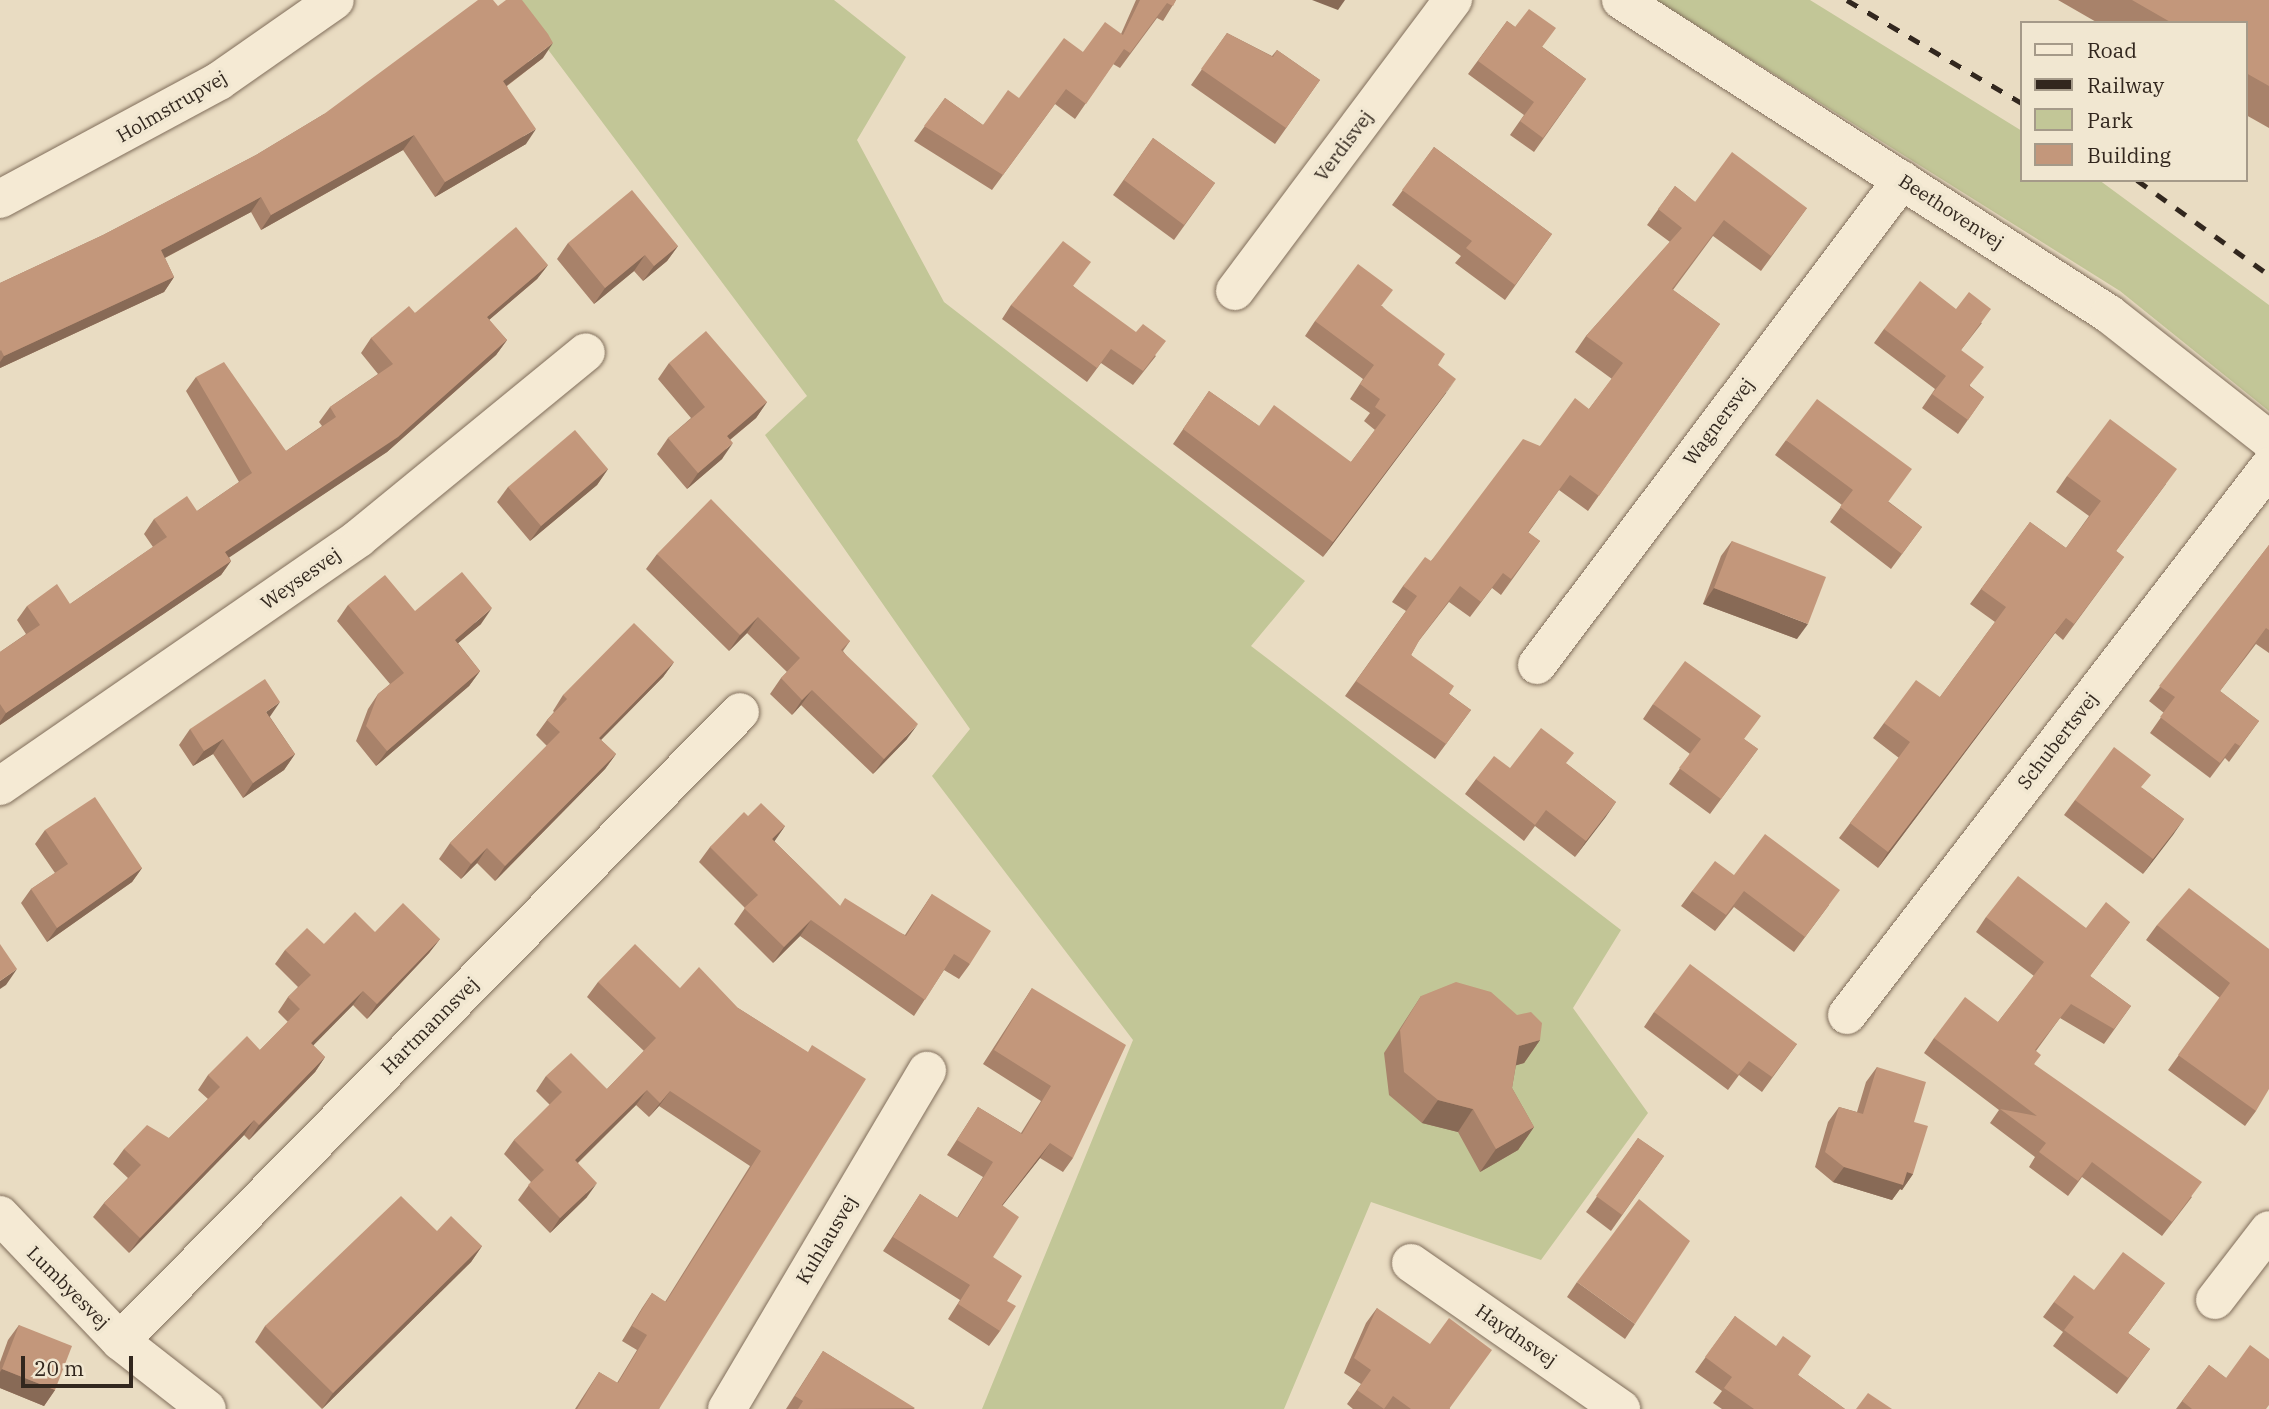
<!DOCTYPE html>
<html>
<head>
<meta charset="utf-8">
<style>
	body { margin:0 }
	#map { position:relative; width:2269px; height:1409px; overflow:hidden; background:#e9dcc2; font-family:"IBM Plex Serif",serif }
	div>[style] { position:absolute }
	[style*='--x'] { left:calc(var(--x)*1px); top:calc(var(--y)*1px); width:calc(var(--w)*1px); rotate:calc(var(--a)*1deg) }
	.green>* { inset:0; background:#c2c697 }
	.roads { filter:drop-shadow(0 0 2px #816e5b) drop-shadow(0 0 2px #816e5b) }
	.minor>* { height:38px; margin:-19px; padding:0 19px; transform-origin:19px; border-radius:19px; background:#f5ead4 }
	.tertiary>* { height:38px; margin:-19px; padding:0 19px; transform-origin:19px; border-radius:19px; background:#f5ead4 }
	.rail>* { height:5px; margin-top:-2.5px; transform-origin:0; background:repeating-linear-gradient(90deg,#32271e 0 12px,transparent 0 24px) }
	.wall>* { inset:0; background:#a8826a }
	.shaded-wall>* { inset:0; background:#886a56 }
	.building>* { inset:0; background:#c3977b }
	span { translate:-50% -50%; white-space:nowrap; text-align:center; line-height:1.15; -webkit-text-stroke:7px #f1e7d1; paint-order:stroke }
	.street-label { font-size:19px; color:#32271e }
	.legend { position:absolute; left:2020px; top:21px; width:228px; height:161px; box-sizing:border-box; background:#f1e7d1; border:2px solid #a59a89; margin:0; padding:9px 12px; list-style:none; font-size:21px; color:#32271e }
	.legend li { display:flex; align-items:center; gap:14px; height:35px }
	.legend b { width:35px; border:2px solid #a59a89 }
	.scale { position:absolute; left:21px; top:1356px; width:112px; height:32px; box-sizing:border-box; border:4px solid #32271e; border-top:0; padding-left:9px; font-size:21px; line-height:24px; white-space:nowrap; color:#32271e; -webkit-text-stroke:5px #f1e7d1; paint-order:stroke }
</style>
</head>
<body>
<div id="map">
	<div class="green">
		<i style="clip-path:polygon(511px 0,834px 0,906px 57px,857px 140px,944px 302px,1305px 581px,1251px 646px,1621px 930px,1573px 1008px,1648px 1113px,1541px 1260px,1371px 1202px,1284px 1409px,982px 1409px,1133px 1040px,932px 776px,970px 729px,765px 435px,807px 396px)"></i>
		<i style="clip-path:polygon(1656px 0,1810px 0,2022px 131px,2022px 180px,2099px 180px,2269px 305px,2269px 411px,2120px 291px)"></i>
	</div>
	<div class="roads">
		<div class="minor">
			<i style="--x:1621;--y:0;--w:580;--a:32.76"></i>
			<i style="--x:2109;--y:314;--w:204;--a:38.2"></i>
			<i style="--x:1235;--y:291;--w:364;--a:-53.2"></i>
			<i style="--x:1537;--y:665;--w:607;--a:-53.04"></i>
			<i style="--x:0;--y:786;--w:436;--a:-34.6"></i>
			<i style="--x:359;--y:538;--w:293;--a:-39.3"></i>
			<i style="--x:1847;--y:1015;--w:692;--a:-52.4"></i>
			<i style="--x:0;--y:1215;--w:174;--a:46.4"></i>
			<i style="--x:120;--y:1341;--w:110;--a:38"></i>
			<i style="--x:1411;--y:1263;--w:256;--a:34.8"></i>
			<i style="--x:2215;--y:1300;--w:88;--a:-52.4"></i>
			<i style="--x:120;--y:1341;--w:883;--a:-45.41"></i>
			<i style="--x:727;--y:1409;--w:393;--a:-59.4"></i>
		</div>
		<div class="tertiary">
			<i style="--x:0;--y:199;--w:249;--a:-28.3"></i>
			<i style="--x:219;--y:81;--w:141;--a:-34.9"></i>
		</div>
	</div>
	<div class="rail">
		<i style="--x:1847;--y:0;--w:203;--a:30.5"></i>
		<i style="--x:2137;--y:180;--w:163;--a:35.7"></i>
	</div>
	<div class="wall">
		<i style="clip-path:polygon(1136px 0,1176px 0,1163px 21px,1157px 18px,1120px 68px,1113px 64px,1075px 119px,1055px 104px,992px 190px,914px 141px,945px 98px,983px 125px,1083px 52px,1121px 34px)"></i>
		<i style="clip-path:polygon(2058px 0,2269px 0,2269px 128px,2246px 115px,2246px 23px,2098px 23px)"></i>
		<i style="clip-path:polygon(1507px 21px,1586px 79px,1534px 152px,1510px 135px,1524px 115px,1468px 74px)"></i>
		<i style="clip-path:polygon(1227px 33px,1272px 56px,1277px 50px,1320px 80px,1275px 144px,1191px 85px)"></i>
		<i style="clip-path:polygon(543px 58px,507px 86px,526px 144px,435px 197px,403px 150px,261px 230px,251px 212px,165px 258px,174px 277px,164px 292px,0 368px,0 283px,103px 235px,256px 155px,324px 114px)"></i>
		<i style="clip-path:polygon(1153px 138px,1215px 183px,1174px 240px,1113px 195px)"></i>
		<i style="clip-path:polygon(1434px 147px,1552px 234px,1505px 300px,1455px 263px,1461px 256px,1392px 205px)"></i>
		<i style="clip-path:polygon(1675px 186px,1695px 202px,1807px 208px,1761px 271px,1713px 236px,1673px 290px,1720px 324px,1588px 511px,1559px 490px,1528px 533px,1540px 541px,1501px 595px,1492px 588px,1470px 617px,1449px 602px,1418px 642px,1411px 655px,1449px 694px,1471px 710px,1435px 759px,1345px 696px,1406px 611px,1392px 602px,1403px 586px,1431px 561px,1540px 446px,1589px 409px,1612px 379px,1575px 352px,1586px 336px,1670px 242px,1647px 225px)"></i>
		<i style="clip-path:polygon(568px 243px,678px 246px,667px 261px,643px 281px,634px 271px,594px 304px,557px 259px)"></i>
		<i style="clip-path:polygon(548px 265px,537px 279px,489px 320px,507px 340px,496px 355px,387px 452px,229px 557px,231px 561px,221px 575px,0 725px,0 652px,26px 634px,17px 620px,27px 606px,70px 604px,153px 547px,144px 534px,154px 519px,197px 511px,239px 482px,186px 391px,196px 377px,286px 451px,322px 426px,319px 422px,330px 407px,378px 374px,361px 353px,371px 338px,415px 313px)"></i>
		<i style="clip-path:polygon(1073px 286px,1156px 356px,1133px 385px,1101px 363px,1087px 382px,1002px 319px,1011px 305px)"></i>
		<i style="clip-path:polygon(1382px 306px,1438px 365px,1446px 393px,1323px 557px,1173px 444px,1209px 391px,1259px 426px,1351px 462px,1375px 430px,1364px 421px,1370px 413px,1350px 399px,1363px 379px,1305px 336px,1315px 321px)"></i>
		<i style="clip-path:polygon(1956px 309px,1982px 323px,1961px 350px,1970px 386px,1984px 397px,1958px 434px,1922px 408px,1935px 389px,1874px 343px,1884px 329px)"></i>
		<i style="clip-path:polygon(669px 363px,767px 402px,756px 418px,730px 440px,722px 459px,687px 489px,657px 454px,668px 438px,691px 418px,658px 379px)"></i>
		<i style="clip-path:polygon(1786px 440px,1889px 502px,1922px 527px,1891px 569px,1830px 522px,1842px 505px,1775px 455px)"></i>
		<i style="clip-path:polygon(608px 469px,597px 485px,530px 541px,497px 502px,508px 487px)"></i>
		<i style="clip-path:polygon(2067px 476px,2166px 484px,2116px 551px,2124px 557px,2063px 640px,2055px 633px,1878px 868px,1839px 838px,1899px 758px,1873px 738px,1884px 723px,1940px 697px,1995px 622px,1970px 604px,2030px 522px,2066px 548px,2089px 516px,2056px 492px)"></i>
		<i style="clip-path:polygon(1732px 541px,1797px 639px,1703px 604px,1721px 556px)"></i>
		<i style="clip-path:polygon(2269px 545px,2269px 653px,2256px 644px,2220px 691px,2259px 721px,2229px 762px,2225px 758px,2210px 778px,2150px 733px,2164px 713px,2149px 701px)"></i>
		<i style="clip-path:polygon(657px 554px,850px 641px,843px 651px,907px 739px,873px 774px,801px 705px,792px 715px,770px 694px,781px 678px,787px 672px,747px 633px,729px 651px,646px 569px)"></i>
		<i style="clip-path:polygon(348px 605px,415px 611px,481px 624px,458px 643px,480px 671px,469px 686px,376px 766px,356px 741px,368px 709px,378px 694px,390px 684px,337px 621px)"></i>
		<i style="clip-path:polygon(674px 662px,663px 677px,601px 740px,616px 754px,605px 769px,495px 881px,477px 863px,461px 879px,439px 859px,450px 843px,547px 746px,536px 735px,547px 720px,554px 712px,553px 711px,563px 695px)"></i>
		<i style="clip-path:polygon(1653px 704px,1744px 739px,1758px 749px,1710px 814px,1669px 784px,1690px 754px,1643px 719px)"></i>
		<i style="clip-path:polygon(270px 717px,295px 754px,284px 770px,243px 798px,213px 754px,193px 766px,179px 745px,190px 729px)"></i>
		<i style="clip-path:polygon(1567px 764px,1616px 802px,1575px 857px,1535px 826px,1524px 841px,1465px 794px,1476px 779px,1510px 768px)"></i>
		<i style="clip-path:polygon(2142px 788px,2184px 819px,2143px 874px,2064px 815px,2075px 800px)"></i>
		<i style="clip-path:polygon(748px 816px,785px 826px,774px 841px,840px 906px,905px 935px,932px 894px,970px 964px,959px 979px,944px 970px,914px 1016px,800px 936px,773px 963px,734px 924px,745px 908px,699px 862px,710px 847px)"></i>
		<i style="clip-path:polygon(45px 830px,142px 868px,132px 882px,47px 942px,21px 903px,31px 889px,55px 873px,35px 844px)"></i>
		<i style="clip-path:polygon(1734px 875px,1829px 905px,1794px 952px,1734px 907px,1715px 931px,1681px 906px,1692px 891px)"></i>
		<i style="clip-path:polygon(1986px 917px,2086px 928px,2130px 922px,2090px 976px,2131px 1006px,2104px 1044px,2060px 1018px,2036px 1051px,2034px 1065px,2192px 1197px,2162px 1236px,2082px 1177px,2068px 1196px,2029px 1167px,2035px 1157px,1990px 1123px,1999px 1110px,1924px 1053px,1934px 1038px,1998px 1022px,2034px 976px,1976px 932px)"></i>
		<i style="clip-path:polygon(2157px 925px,2269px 949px,2256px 1111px,2245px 1126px,2168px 1070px,2220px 998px,2146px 940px)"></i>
		<i style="clip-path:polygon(375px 932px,440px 939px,429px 953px,367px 1019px,353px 1005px,313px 1045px,325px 1057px,315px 1072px,249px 1140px,244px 1135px,129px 1253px,93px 1217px,104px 1203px,128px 1178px,113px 1164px,124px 1149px,169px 1138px,208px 1099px,198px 1090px,208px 1075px,260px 1050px,288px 1022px,278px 1012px,288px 997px,298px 987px,275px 964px,285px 950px,324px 944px)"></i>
		<i style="clip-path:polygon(598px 982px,680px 988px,738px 1008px,807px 1052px,659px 1409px,575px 1409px,599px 1372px,617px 1383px,637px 1350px,622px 1341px,642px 1308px,652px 1293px,665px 1302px,750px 1166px,659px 1106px,649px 1117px,636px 1105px,578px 1163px,587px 1197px,550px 1233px,518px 1200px,531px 1182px,504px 1154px,514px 1140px,550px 1105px,536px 1091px,546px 1076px,607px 1089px,644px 1051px,587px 997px)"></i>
		<i style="clip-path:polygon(1032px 988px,1073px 1158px,1063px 1172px,1040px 1158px,1002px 1206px,993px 1257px,1007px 1301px,1000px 1331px,989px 1346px,948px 1319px,960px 1300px,883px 1251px,920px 1194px,957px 1218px,983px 1177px,947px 1155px,978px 1107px,1021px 1133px,1041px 1101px,983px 1064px)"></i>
		<i style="clip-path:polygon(1421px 996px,1540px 1040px,1524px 1063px,1516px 1065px,1512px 1088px,1534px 1127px,1518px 1150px,1480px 1172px,1458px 1132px,1422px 1123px,1389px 1095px,1384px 1053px)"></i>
		<i style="clip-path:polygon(1654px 1012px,1797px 1044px,1762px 1092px,1739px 1075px,1728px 1090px,1644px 1027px)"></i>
		<i style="clip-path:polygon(1877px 1067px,1914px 1122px,1913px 1174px,1902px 1190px,1900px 1189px,1892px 1200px,1833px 1182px,1815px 1167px,1828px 1122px,1839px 1107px,1857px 1112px,1866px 1082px)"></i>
		<i style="clip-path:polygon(1638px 1138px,1664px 1156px,1611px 1231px,1586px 1212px)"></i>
		<i style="clip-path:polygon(437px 1231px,482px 1246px,471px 1262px,322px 1409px,255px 1342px,265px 1326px)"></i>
		<i style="clip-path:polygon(1577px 1282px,1635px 1324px,1625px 1339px,1567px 1297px)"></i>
		<i style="clip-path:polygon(2165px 1283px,2128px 1333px,2150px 1349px,2117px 1394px,2053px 1346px,2063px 1332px,2043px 1317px,2054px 1302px,2094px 1290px)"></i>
		<i style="clip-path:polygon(1377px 1308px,1450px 1409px,1353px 1409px,1347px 1404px,1361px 1384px,1344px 1373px,1366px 1323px)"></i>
		<i style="clip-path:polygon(1735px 1316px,1798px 1375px,1845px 1409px,1722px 1409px,1713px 1403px,1722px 1391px,1695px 1372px)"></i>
		<i style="clip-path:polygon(19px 1325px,55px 1390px,44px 1406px,0 1388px,0 1362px,8px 1340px)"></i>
		<i style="clip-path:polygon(823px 1351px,915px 1409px,786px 1409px)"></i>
		<i style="clip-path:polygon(2209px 1365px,2226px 1378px,2266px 1409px,2176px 1409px)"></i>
	</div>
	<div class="shaded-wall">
		<i style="clip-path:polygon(1312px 0,1345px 0,1338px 10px)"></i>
		<i style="clip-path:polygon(553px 43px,543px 58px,493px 96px,503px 81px)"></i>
		<i style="clip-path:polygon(536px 129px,526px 144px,435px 197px,445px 182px)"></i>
		<i style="clip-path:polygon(414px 135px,403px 150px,261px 230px,271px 215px)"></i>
		<i style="clip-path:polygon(261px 197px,251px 212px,151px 265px,161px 250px)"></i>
		<i style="clip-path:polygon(678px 246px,667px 261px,643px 281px,654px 266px)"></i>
		<i style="clip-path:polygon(645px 255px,634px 271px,594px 304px,605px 288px)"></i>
		<i style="clip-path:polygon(548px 265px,537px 279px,476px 331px,487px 317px)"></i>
		<i style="clip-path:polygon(174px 277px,164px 292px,0 368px,0 362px,4px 356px)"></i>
		<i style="clip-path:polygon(507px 340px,496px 355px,387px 452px,215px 567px,225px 552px)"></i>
		<i style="clip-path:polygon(1456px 379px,1446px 393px,1323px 557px,1333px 542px)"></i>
		<i style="clip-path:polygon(767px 402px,756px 418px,716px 451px,727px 436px)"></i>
		<i style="clip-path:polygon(733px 443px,722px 459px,687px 489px,698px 473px)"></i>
		<i style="clip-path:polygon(608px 469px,597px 485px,530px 541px,541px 526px)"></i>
		<i style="clip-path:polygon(231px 561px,221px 575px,0 725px,0 722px,6px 713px)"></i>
		<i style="clip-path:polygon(1714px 588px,1808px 624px,1797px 639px,1703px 604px)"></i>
		<i style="clip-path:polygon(492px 608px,481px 624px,444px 655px,455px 640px)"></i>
		<i style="clip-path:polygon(758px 617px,747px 633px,729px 651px,740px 635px)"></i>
		<i style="clip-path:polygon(2066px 618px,2055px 633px,1878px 868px,1888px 852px)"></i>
		<i style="clip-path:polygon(674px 662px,663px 677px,588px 753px,599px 738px)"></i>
		<i style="clip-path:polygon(480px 671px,469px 686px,376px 766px,387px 751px)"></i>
		<i style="clip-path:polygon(812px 690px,801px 705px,792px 715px,802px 700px)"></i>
		<i style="clip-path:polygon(280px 702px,269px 718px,266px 712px)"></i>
		<i style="clip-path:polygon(918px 724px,907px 739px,873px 774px,884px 759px)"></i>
		<i style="clip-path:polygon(223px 739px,213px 754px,193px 766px,204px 751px)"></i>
		<i style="clip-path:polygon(295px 754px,284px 770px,243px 798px,253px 783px)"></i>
		<i style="clip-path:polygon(616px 754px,605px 769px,495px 881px,505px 866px)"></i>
		<i style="clip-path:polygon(1616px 802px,1605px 818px,1575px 857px,1586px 841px)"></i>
		<i style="clip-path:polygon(2184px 819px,2173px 835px,2143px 874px,2153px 859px)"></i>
		<i style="clip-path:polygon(785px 826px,774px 842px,772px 839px)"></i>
		<i style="clip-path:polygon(487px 848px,477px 863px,461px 879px,471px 864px)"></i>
		<i style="clip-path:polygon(142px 868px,132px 882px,47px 942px,57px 928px)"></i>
		<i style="clip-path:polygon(811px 920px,800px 936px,773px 963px,784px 947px)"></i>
		<i style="clip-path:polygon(440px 939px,429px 953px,367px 1019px,377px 1004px)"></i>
		<i style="clip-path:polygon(17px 969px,6px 985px,0 989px,0 981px)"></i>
		<i style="clip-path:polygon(363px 991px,353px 1005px,301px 1058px,311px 1043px)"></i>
		<i style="clip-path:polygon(1540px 1040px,1524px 1063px,1504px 1069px,1519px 1046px)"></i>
		<i style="clip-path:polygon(325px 1057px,315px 1072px,249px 1140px,259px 1125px)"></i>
		<i style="clip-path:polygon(647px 1090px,636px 1105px,565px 1175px,575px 1160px)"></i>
		<i style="clip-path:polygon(670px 1091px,659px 1106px,649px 1117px,660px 1103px)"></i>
		<i style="clip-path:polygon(1438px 1100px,1473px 1109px,1458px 1132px,1422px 1123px)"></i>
		<i style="clip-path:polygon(254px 1120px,244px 1135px,129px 1253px,140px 1238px)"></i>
		<i style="clip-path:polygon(1534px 1127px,1518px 1150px,1480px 1172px,1496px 1149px)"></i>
		<i style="clip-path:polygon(1050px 1143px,1040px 1158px,991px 1220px,1002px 1205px)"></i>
		<i style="clip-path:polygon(1844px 1167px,1907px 1172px,1913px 1174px,1902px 1190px,1900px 1189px,1892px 1200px,1833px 1182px)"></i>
		<i style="clip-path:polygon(597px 1183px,587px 1197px,550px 1233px,560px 1218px)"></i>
		<i style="clip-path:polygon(482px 1246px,471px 1262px,322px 1409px,333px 1393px)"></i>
		<i style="clip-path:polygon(2px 1369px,55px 1390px,44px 1406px,0 1388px,0 1372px)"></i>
	</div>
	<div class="building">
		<i style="clip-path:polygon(478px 0,493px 0,498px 6px,506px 0,522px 0,548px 34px,553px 43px,503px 81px,536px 129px,445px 182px,414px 135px,271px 215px,261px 197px,161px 250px,174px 277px,4px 356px,1px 350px,0 351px,0 283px,103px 235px,256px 155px,324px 114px)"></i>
		<i style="clip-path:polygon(1140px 0,1176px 0,1173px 6px,1167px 3px,1130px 53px,1124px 49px,1086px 104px,1066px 89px,1003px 175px,924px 126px,945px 98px,983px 125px,1008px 90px,1019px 98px,1064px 38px,1083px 52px,1105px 22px,1123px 35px)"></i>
		<i style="clip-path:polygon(2132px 0,2269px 0,2269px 86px,2246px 73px,2246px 23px,2172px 23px)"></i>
		<i style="clip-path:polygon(1529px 9px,1556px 28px,1542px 47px,1586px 79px,1543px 138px,1520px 121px,1534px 102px,1478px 61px,1507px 21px,1515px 27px)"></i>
		<i style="clip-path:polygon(1227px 33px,1273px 57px,1277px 50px,1320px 80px,1286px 128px,1201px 69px)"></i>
		<i style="clip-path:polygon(1153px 138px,1215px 183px,1184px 225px,1124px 180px)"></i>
		<i style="clip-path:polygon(1434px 147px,1552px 234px,1515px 285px,1466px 248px,1472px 241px,1402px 190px)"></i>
		<i style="clip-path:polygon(1732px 152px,1807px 208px,1771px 256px,1724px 220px,1672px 289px,1720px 324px,1599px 496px,1570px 475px,1528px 532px,1540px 541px,1511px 579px,1503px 573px,1481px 602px,1460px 586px,1420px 639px,1411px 655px,1454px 686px,1449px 694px,1471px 710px,1446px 744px,1356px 681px,1417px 596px,1403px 586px,1425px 557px,1431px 561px,1523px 439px,1540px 446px,1575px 398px,1589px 409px,1623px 363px,1586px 336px,1682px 228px,1658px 209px,1675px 186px,1695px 202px)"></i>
		<i style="clip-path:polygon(632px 190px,678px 246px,654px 266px,645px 255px,605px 288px,568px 243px)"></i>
		<i style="clip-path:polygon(516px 227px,548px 265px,487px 317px,507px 340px,398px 437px,225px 552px,231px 561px,6px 713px,0 704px,0 652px,40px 625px,27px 606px,57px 584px,70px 604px,167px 537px,154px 519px,187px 496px,197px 511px,252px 473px,196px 377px,224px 362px,286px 451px,336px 417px,330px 407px,393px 364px,371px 338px,409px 306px,415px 313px)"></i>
		<i style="clip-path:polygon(1063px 241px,1091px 262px,1073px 286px,1136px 332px,1143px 324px,1166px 341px,1143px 371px,1111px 349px,1097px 368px,1011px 305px)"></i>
		<i style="clip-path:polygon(1358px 264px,1393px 290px,1381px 306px,1445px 354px,1438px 365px,1456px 379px,1333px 542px,1183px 429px,1209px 391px,1259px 426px,1274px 405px,1351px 462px,1386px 415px,1375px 407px,1380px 399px,1360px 384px,1374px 365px,1315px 321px)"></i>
		<i style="clip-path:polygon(1920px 281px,1956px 309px,1969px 292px,1991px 309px,1961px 350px,1984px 367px,1969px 386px,1984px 397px,1968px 420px,1932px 394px,1946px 376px,1884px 329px)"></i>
		<i style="clip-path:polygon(706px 331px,767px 402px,727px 436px,733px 443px,698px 473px,668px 438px,705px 407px,669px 363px)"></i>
		<i style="clip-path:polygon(1817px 399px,1912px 469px,1888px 502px,1922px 527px,1902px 554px,1840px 507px,1853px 490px,1786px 440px)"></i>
		<i style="clip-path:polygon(2110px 419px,2177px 469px,2116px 551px,2124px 557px,2074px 624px,2066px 618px,1888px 852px,1850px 823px,1910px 742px,1884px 723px,1916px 680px,1940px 697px,2006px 607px,1981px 589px,2030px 522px,2066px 548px,2101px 501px,2067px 476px)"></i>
		<i style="clip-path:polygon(575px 430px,608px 469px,541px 526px,508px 487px)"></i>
		<i style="clip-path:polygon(711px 499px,850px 641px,841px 650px,918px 724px,884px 759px,812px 690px,802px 700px,781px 678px,800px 658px,758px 617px,740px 635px,657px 554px)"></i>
		<i style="clip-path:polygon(1732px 541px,1826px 577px,1808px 624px,1714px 588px)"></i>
		<i style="clip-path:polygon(2269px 545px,2269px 630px,2266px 628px,2220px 691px,2259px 721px,2240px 746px,2235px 743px,2220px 763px,2160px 717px,2175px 697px,2159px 686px)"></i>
		<i style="clip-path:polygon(462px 572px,492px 608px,455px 640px,480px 671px,387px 751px,366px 726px,378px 694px,404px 673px,348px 605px,385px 575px,415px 611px)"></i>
		<i style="clip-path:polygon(634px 623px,674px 662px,599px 738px,616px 754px,505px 866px,487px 848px,471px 864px,450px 843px,560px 732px,547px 720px,567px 699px,563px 695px)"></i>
		<i style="clip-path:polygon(1685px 661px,1761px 716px,1744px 739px,1758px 749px,1721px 799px,1679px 768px,1701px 739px,1653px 704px)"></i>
		<i style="clip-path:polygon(265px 679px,280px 702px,266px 712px,295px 754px,253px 783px,223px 739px,204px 751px,190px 729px)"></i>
		<i style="clip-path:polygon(1541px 728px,1574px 753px,1566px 763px,1616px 802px,1586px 841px,1546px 810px,1535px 825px,1476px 779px,1494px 756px,1510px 768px)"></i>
		<i style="clip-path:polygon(2114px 747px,2151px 775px,2141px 787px,2184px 819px,2153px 859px,2075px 800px)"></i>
		<i style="clip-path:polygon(95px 797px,142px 868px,57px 928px,31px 889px,68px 864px,45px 830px)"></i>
		<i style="clip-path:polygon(761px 803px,785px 826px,772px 839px,840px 906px,845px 898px,906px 936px,932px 894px,991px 931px,970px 964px,954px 954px,925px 1000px,811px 920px,784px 947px,744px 908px,758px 895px,710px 847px,744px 812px,748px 816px)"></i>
		<i style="clip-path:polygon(1765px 834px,1840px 890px,1805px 937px,1744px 891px,1726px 915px,1692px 891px,1715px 861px,1734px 875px)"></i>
		<i style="clip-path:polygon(2018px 876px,2086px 928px,2106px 902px,2130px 922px,2090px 976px,2131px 1006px,2114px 1029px,2071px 1004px,2035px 1050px,2041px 1055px,2034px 1064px,2202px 1182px,2172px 1222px,2092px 1162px,2078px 1181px,2039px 1152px,2046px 1143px,2000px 1109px,2037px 1116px,1934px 1038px,1965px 997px,1998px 1022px,2044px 962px,1986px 917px)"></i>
		<i style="clip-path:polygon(2189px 888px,2269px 949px,2269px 1089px,2256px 1111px,2178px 1055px,2230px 983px,2157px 925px)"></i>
		<i style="clip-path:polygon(403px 903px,440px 939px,377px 1004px,363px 991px,311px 1043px,325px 1057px,259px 1125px,254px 1120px,140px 1238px,104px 1203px,141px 1165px,124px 1149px,147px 1125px,169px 1138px,220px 1087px,208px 1075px,247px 1036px,260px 1050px,300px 1009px,288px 997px,311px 975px,285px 950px,307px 928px,324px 944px,355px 912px,375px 932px)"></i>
		<i style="clip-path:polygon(0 944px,17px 969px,0 981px)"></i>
		<i style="clip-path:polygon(635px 944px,680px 988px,699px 967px,738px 1008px,808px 1052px,812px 1045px,866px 1079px,659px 1409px,577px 1409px,599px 1372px,618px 1383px,647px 1335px,632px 1326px,652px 1293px,666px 1302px,761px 1151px,670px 1091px,660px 1103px,647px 1090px,575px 1160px,597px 1183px,560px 1218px,528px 1185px,544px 1170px,514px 1140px,562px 1092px,546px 1076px,571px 1053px,607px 1089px,656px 1038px,598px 982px)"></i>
		<i style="clip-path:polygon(1690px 964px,1797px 1044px,1772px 1077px,1749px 1061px,1738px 1075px,1654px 1012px)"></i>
		<i style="clip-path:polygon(1456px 982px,1491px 992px,1517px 1015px,1531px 1012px,1542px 1023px,1540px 1040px,1519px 1046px,1512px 1088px,1534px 1127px,1496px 1149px,1473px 1109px,1438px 1100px,1404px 1072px,1400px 1030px,1421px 996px)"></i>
		<i style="clip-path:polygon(1032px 988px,1126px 1045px,1073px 1158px,1050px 1143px,1002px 1205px,1019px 1217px,993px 1257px,1022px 1276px,1007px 1301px,1016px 1306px,1000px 1331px,958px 1304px,970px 1285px,893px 1237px,920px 1194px,958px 1218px,993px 1162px,957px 1140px,978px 1107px,1022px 1134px,1051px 1086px,994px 1050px)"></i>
		<i style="clip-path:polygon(1877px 1067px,1926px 1082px,1914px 1122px,1928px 1126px,1913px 1174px,1907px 1172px,1903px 1185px,1844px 1167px,1825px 1152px,1839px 1107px,1863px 1114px)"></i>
		<i style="clip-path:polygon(1638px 1138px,1664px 1156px,1622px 1215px,1596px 1196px)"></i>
		<i style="clip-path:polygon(401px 1196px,437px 1231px,451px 1216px,482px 1246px,333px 1393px,265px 1326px)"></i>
		<i style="clip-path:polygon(1639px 1199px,1690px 1241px,1635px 1324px,1577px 1282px)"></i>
		<i style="clip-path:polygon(2123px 1252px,2165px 1283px,2128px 1333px,2150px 1349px,2128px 1378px,2064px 1330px,2074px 1317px,2054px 1302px,2074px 1275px,2094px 1290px)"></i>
		<i style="clip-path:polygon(1377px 1308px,1430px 1344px,1449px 1318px,1492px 1350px,1449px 1409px,1411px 1409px,1393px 1396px,1384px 1409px,1357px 1390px,1371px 1370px,1354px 1358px)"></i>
		<i style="clip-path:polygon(1735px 1316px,1776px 1346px,1783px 1336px,1811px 1356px,1798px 1375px,1845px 1409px,1754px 1409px,1724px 1388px,1732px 1377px,1705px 1357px)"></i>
		<i style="clip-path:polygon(19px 1325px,72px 1346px,55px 1390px,2px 1369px)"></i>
		<i style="clip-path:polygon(2250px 1345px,2269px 1359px,2269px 1405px,2266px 1409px,2192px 1409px,2182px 1401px,2209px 1365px,2226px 1378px)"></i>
		<i style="clip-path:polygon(823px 1351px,915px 1408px,798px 1409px,803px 1401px,795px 1396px)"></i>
		<i style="clip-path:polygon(1868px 1393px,1892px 1409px,1856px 1409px)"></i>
	</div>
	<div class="street-label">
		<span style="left:172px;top:107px;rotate:-30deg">Holmstrupvej</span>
		<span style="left:1344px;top:146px;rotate:-53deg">Verdisvej</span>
		<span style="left:1951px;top:212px;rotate:33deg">Beethovenvej</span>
		<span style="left:1719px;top:422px;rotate:-53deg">Wagnersvej</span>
		<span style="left:301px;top:579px;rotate:-35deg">Weysesvej</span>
		<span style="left:2058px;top:741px;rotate:-52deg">Schubertsvej</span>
		<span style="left:430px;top:1026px;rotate:-45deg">Hartmannsvej</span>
		<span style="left:827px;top:1240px;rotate:-59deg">Kuhlausvej</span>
		<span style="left:68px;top:1288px;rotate:45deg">Lumbyesvej</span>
		<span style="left:1516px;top:1336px;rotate:35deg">Haydnsvej</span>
	</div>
	<ul class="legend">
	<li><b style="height:9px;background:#f5ead4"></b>Road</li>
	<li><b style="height:9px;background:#32271e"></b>Railway</li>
	<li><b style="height:19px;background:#c2c697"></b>Park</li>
	<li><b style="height:19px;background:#c3977b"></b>Building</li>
	</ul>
	<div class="scale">20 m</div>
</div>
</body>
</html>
